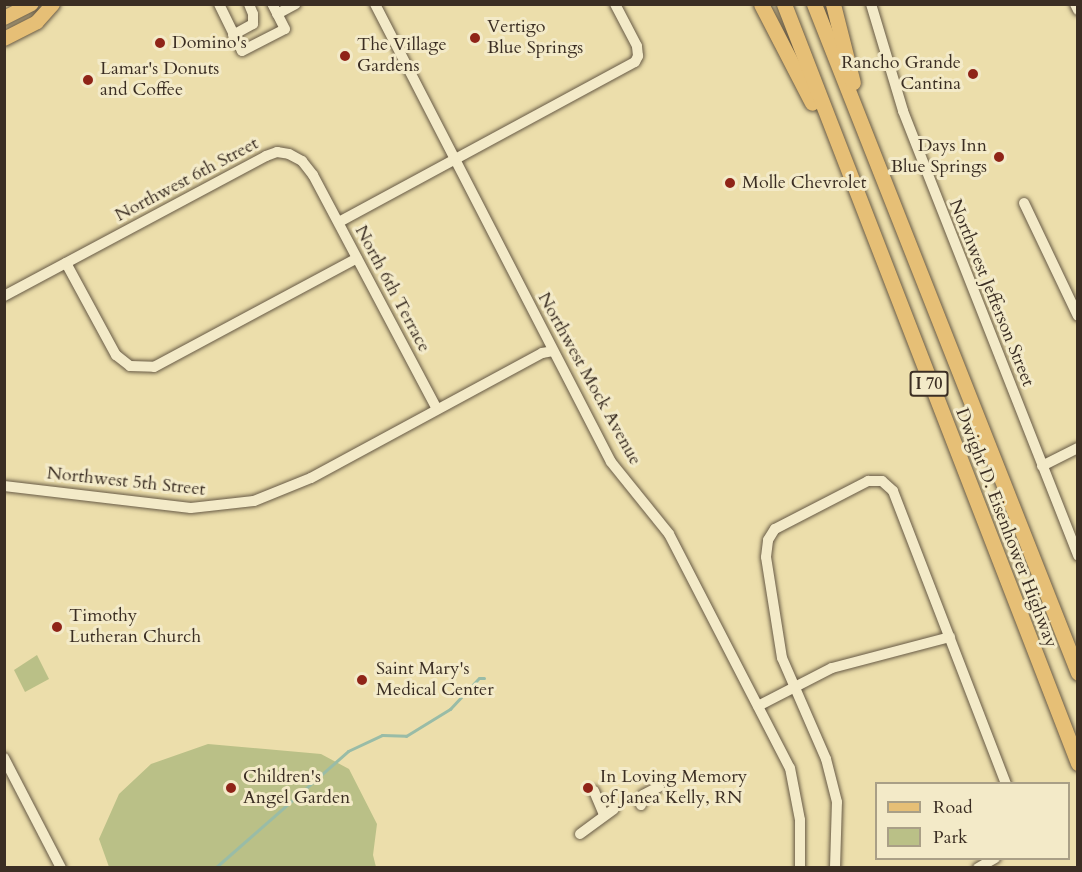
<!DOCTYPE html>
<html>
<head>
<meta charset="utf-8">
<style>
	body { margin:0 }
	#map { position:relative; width:1082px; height:872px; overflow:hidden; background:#ecdeab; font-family:Cardo,serif }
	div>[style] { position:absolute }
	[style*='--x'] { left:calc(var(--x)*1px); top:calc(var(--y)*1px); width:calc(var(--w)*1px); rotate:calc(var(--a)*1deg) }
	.green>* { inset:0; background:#bac087 }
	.stream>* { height:3px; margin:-1.5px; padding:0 1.5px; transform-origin:1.5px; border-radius:1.5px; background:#99bca7 }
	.roads { filter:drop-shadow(0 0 2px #675a45) drop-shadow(0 0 2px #675a45) }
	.minor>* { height:10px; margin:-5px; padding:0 5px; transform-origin:5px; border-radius:5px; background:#f3eac8 }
	.major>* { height:14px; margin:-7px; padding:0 7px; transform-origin:7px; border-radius:7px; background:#e6bf76 }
	.highway>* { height:15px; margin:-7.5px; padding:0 7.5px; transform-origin:7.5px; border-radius:7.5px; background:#e6bf76 }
	.dots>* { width:16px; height:16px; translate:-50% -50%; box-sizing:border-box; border:3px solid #f3eac8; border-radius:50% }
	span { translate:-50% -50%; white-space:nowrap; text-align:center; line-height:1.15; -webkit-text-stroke:6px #f3eac8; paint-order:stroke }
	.shield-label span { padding:2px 4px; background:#f3eac8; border:2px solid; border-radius:4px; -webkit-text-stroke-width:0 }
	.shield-label { font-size:16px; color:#3b2e23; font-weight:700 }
	.poi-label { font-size:18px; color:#3b2e23 }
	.left { translate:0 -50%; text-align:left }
	.right { translate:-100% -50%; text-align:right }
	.street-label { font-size:18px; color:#3b2e23 }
	.frame { position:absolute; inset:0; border:6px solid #3b2e23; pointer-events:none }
	.legend { position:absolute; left:875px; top:782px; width:195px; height:78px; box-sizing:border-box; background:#f3eac8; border:2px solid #a99f86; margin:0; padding:8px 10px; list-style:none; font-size:18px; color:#3b2e23 }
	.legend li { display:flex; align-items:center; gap:12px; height:30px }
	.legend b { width:30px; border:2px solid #a99f86 }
</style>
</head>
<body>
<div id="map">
	<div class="green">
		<i style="clip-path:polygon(37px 655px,49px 679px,25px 692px,14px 670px)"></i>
		<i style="clip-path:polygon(208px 744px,321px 754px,349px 769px,377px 824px,373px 855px,376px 867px,109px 867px,99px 839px,119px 794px,151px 764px)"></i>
	</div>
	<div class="stream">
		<i style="--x:215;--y:868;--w:177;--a:-41.3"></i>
		<i style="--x:348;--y:751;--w:38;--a:-25"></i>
		<i style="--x:382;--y:735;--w:24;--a:2"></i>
		<i style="--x:406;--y:736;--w:52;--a:-31.5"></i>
		<i style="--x:450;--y:709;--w:42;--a:-46.9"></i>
		<i style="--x:479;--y:678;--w:5;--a:0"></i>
	</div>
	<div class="roads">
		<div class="minor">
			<i style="--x:219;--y:4;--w:52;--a:63.9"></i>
			<i style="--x:242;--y:51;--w:48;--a:-27.1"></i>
			<i style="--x:285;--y:29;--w:28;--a:-117"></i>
			<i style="--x:375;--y:4;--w:515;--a:62.74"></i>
			<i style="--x:611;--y:462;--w:92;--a:51.1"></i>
			<i style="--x:669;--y:534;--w:263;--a:62.7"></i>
			<i style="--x:790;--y:768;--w:53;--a:79.1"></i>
			<i style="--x:800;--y:820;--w:48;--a:90"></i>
			<i style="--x:871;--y:4;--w:112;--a:73.3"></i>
			<i style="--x:903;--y:111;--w:478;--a:68.5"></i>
			<i style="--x:1075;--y:4;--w:7;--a:63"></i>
			<i style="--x:277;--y:14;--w:21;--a:-28"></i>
			<i style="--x:233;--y:35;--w:23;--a:-29"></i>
			<i style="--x:253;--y:24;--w:10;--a:-90"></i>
			<i style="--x:253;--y:14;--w:11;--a:-112"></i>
			<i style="--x:1024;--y:203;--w:125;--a:64.5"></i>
			<i style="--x:339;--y:222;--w:336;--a:-28.4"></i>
			<i style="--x:635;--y:62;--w:7;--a:-63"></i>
			<i style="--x:638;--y:56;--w:10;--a:-96"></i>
			<i style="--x:637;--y:46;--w:47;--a:-117.6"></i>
			<i style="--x:66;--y:263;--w:105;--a:61.5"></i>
			<i style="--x:116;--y:355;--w:18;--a:38"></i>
			<i style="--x:130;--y:366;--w:24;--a:2"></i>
			<i style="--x:154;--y:367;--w:230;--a:-28.2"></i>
			<i style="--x:4;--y:296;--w:297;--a:-28.1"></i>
			<i style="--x:266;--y:156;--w:12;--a:-20"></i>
			<i style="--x:277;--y:152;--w:12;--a:9"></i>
			<i style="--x:289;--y:154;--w:15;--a:28"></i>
			<i style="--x:302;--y:161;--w:18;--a:52"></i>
			<i style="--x:313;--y:175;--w:265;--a:62.1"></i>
			<i style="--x:1042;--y:466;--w:40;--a:-26.6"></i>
			<i style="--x:4;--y:486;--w:188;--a:6.7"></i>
			<i style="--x:191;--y:508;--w:63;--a:-6.3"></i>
			<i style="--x:254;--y:501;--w:61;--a:-22"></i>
			<i style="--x:311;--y:478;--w:263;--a:-28.4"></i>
			<i style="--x:542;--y:353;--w:11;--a:-10"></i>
			<i style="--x:758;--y:706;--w:83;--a:-27.2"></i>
			<i style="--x:832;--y:668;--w:122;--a:-14.7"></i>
			<i style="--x:4;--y:758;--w:124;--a:62.6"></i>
			<i style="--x:594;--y:791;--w:26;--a:67"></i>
			<i style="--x:641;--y:805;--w:10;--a:-79"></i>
			<i style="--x:643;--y:795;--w:18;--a:-27"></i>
			<i style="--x:580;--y:834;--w:42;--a:-36.3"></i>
			<i style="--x:835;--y:868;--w:66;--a:-88.3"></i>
			<i style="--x:837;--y:802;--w:44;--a:-104.3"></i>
			<i style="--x:826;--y:759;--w:110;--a:-113.5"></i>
			<i style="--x:782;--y:658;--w:102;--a:-99"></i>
			<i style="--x:766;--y:557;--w:17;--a:-83"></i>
			<i style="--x:768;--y:540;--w:13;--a:-58"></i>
			<i style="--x:775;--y:529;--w:105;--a:-27.3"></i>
			<i style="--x:868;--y:481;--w:14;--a:0"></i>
			<i style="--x:882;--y:481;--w:15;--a:42"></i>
			<i style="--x:893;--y:491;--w:314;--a:68.9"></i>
			<i style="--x:978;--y:868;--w:20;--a:-30"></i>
		</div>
		<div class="major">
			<i style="--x:4;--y:18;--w:31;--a:-27"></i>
			<i style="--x:4;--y:39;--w:37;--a:-27"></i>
			<i style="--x:37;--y:22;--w:24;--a:-48"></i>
		</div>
		<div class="highway">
			<i style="--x:761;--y:4;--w:111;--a:62.7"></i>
			<i style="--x:784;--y:4;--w:814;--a:68.83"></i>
			<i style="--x:814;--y:4;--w:719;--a:68.46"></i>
			<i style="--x:833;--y:4;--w:81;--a:75.8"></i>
		</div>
	</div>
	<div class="dots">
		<i style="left:475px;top:38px;background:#8f2418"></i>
		<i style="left:160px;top:43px;background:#8f2418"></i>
		<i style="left:345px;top:56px;background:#8f2418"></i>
		<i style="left:973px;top:74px;background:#8f2418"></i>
		<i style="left:88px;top:80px;background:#8f2418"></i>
		<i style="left:999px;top:157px;background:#8f2418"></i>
		<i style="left:730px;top:183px;background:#8f2418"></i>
		<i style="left:57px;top:627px;background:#8f2418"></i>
		<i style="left:362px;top:680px;background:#8f2418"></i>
		<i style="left:231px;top:788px;background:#8f2418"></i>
		<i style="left:588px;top:788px;background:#8f2418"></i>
	</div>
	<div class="shield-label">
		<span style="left:929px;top:384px">I 70</span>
	</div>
	<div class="poi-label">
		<span class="left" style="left:487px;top:38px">Vertigo<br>Blue Springs</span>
		<span class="left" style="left:172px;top:43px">Domino's</span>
		<span class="left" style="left:357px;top:56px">The Village<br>Gardens</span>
		<span class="right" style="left:961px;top:74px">Rancho Grande<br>Cantina</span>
		<span class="left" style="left:100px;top:80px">Lamar's Donuts<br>and Coffee</span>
		<span class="right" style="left:987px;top:157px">Days Inn<br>Blue Springs</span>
		<span class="left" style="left:742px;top:183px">Molle Chevrolet</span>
		<span class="left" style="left:69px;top:627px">Timothy<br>Lutheran Church</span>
		<span class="left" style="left:376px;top:680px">Saint Mary's<br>Medical Center</span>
		<span class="left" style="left:243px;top:788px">Children's<br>Angel Garden</span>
		<span class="left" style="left:600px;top:788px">In Loving Memory<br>of Janea Kelly, RN</span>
	</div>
	<div class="street-label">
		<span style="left:187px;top:180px;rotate:-28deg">Northwest 6th Street</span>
		<span style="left:392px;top:289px;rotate:62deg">North 6th Terrace</span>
		<span style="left:991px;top:293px;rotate:68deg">Northwest Jefferson Street</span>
		<span style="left:589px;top:379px;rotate:61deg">Northwest Mock Avenue</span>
		<span style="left:126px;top:482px;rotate:6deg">Northwest 5th Street</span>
		<span style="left:1006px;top:528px;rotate:69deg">Dwight D. Eisenhower Highway</span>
	</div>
	<div class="frame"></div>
	<ul class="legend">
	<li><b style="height:8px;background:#e6bf76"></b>Road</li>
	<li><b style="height:16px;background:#bac087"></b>Park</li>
	</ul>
</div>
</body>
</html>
